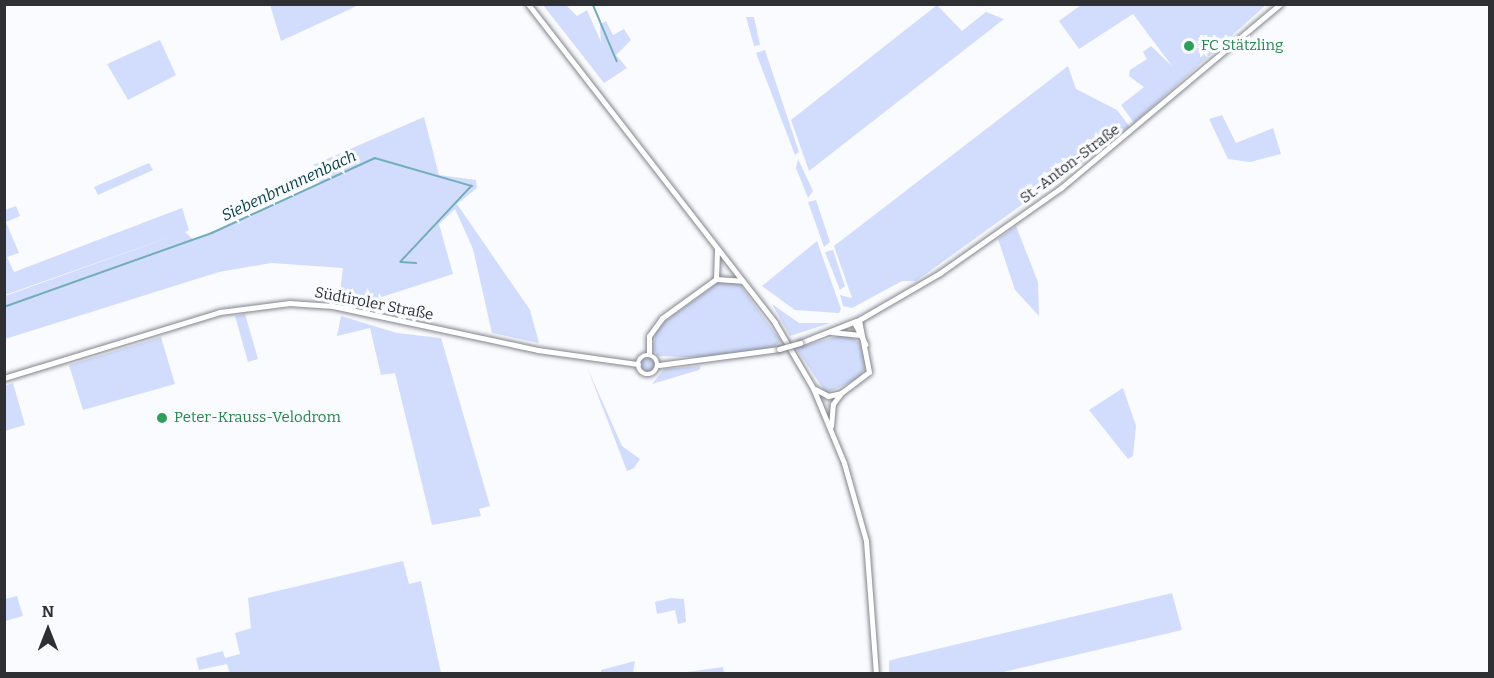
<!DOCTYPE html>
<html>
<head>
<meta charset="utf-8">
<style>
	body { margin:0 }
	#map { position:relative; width:1494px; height:678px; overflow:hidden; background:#fafbfe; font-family:Bitter,serif }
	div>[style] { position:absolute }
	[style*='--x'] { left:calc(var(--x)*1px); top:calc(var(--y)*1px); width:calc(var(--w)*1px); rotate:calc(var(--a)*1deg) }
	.green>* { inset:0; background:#d2ddfd }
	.round { border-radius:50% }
	.stream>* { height:1.5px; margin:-0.75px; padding:0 0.75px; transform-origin:0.75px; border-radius:0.75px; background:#73adb7 }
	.roads { filter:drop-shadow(0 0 2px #82848c) drop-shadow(0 0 2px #82848c) }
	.tertiary>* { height:4.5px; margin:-2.25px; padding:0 2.25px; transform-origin:2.25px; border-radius:2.25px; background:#fff }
	.secondary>* { height:4.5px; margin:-2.25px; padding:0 2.25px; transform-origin:2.25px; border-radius:2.25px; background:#fff }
	.secondary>.ring { margin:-2.25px; padding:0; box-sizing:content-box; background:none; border:4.5px solid #fff; border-radius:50% }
	.primary>* { height:5px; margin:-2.5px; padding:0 2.5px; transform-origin:2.5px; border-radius:2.5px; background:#fff }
	.bridges { filter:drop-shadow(0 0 2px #82848c) drop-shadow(0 0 2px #82848c) }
	.secondary-bridge>* { height:4.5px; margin:-2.25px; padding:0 2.25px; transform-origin:2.25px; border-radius:2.25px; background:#fff }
	.dots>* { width:16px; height:16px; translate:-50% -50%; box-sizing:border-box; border:3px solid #fafbfe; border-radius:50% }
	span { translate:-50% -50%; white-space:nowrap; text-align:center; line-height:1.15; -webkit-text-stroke:6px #fafbfe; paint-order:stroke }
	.leisure-label { font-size:15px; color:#27864d }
	.left { translate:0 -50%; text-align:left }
	.street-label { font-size:15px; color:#2f3033 }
	.water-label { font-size:16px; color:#063e46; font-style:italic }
	.frame { position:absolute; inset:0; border:6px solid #2f3033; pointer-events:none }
	.north { position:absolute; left:18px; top:600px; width:60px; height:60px; -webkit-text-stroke:4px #fafbfe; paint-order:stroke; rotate:0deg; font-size:16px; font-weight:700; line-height:24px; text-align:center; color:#2f3033 }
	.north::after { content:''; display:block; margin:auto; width:21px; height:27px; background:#2f3033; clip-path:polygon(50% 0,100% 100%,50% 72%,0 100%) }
</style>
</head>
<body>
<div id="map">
	<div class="green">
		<i style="clip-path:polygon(270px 5px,359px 5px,281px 41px)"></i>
		<i style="clip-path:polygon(543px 5px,566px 5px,577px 16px,587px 10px,601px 42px,600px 24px,606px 21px,613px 35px,624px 29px,631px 40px,616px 55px,627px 68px,604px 83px)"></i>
		<i style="clip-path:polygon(937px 5px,962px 31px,986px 12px,1004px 19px,809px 171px,791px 120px)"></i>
		<i style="clip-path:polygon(1239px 5px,1266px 5px,1134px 123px,1121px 105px,1144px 87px,1129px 76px,1130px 70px,1147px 59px,1143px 52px,1151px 46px,1172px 66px,1133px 14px,1079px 49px,1059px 21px,1081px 5px)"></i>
		<i style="clip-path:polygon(746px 17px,754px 17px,760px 45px,754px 46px)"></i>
		<i style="clip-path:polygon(160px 40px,176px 75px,128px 100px,107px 64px)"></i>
		<i style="clip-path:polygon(765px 50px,799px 152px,795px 155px,756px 53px)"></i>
		<i style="clip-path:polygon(1068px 66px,1076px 89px,1117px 110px,1130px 127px,916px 281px,902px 281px,852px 308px,843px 306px,840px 295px,852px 298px,834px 246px)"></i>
		<i style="clip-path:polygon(1222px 115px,1236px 143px,1273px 128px,1281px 154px,1250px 162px,1228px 159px,1209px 119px)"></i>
		<i style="clip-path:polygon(424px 117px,439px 175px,476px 180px,477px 188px,457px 204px,530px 310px,539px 343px,492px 333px,473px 249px,455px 209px,439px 224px,453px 274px,363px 303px,339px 300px,343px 268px,271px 263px,219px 272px,5px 339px,5px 296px,184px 232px,5px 295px,5px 210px,16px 206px,20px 216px,6px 222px,19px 253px,7px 257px,14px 272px,182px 208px,189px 230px,185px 232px,194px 240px,320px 183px,313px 165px)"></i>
		<i style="clip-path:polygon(798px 159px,813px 191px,808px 198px,796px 168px)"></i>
		<i style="clip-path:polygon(149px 163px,153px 170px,98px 195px,94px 187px)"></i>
		<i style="clip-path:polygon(816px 200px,830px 242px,824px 247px,808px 202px)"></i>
		<i style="clip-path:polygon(1016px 226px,1038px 282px,1039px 316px,1015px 290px,998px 239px)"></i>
		<i style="clip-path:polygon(817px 241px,841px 309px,839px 313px,795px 310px,762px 286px)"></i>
		<i style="clip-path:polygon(833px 250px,845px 286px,840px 290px,825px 252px)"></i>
		<i style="clip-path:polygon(723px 279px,738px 282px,781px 341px,773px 347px,712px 358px,658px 356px,653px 349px,656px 328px)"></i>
		<i style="clip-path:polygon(772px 304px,799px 323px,830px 323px,790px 336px)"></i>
		<i style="clip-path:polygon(245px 314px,258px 359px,248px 362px,235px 316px)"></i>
		<i style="clip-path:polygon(341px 316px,397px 333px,441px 338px,490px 506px,479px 509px,481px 516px,432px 525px,395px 373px,381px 375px,370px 328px,337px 336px)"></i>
		<i style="clip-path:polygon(846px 334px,860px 343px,866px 367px,858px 379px,826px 393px,796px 348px)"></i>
		<i style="clip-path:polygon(161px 337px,175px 384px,83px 410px,69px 365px)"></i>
		<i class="round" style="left:641px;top:356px;width:16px;height:16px"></i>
		<i style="clip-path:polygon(701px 366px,699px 370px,652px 384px,664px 369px)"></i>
		<i style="clip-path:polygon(587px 367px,622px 446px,640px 459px,634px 468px,627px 471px)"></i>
		<i style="clip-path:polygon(13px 383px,25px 425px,5px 431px,5px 386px)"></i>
		<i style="clip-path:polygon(1123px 388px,1136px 426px,1133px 456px,1128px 459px,1089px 410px)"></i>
		<i style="clip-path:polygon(403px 561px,409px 584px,421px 581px,441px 673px,230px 674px,227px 664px,199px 670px,196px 658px,223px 651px,225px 658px,240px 654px,235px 633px,251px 628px,248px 598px)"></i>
		<i style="clip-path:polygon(1172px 593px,1182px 630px,999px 673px,889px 673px,889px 661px,895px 659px)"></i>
		<i style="clip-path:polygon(17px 596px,23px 616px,5px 621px,5px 599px)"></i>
		<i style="clip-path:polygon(671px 598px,684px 599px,686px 622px,678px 624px,675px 610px,657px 614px,655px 602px)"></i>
		<i style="clip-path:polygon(635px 661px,633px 673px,601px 672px,601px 670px)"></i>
		<i style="clip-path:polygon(723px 667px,724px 673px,687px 673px,687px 672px)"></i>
	</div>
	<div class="stream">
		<i style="--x:593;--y:4;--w:62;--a:67.2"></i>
		<i style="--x:4;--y:307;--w:221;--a:-19.6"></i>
		<i style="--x:212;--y:233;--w:179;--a:-24.7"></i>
		<i style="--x:375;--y:158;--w:101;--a:16.1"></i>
		<i style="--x:472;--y:186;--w:104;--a:133.1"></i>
		<i style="--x:401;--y:262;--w:15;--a:4"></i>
	</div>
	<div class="roads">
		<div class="tertiary">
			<i style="--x:859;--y:320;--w:94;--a:-30.1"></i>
			<i style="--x:940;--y:273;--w:148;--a:-35.1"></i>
			<i style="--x:1061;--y:188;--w:286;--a:-40"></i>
		</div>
		<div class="secondary">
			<i style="--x:800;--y:343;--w:60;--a:-21.4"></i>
			<i class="ring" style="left:638px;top:355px;width:15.5px;height:15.5px"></i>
			<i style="--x:659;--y:365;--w:121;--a:-7.6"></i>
			<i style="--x:4;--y:378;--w:226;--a:-17"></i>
			<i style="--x:220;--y:312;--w:70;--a:-7.4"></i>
			<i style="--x:289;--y:303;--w:44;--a:3.9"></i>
			<i style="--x:333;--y:306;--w:210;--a:12.1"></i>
			<i style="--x:538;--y:350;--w:101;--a:8"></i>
		</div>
		<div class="primary">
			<i style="--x:528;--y:4;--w:403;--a:52.2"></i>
			<i style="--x:775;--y:323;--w:75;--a:59.7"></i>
			<i style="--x:813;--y:388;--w:81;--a:67.5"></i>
			<i style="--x:844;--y:463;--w:81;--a:74.2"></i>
			<i style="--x:866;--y:541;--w:133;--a:85.7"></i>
			<i style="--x:716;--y:279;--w:30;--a:-88"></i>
			<i style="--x:854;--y:322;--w:25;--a:63"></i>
			<i style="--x:831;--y:332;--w:27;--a:6"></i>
			<i style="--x:649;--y:354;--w:18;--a:-90"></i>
			<i style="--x:649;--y:336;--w:22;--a:-54"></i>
			<i style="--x:662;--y:318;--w:67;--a:-35.8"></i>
			<i style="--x:716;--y:279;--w:26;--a:4"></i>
			<i style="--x:815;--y:389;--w:15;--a:28"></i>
			<i style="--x:828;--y:396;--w:13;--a:-13"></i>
			<i style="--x:841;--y:393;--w:35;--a:-37"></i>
			<i style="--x:869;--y:372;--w:53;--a:-100.9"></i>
			<i style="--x:831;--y:426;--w:22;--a:-85"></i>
			<i style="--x:833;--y:404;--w:14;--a:-54"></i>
		</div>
	</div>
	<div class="bridges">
		<div class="secondary-bridge">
			<i style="--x:779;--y:349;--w:22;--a:-16"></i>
		</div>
	</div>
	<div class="dots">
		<i style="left:1189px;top:46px;background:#2e9e5b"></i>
		<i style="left:162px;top:418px;background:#2e9e5b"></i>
	</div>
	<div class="leisure-label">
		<span class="left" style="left:1201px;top:46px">FC Stätzling</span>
		<span class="left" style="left:174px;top:418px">Peter-Krauss-Velodrom</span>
	</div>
	<div class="street-label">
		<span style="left:1070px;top:164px;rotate:-37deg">St.-Anton-Straße</span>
		<span style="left:374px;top:304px;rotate:11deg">Südtiroler Straße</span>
	</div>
	<div class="water-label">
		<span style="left:289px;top:186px;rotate:-25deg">Siebenbrunnenbach</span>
	</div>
	<div class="frame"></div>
	<div class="north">N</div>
</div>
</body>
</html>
